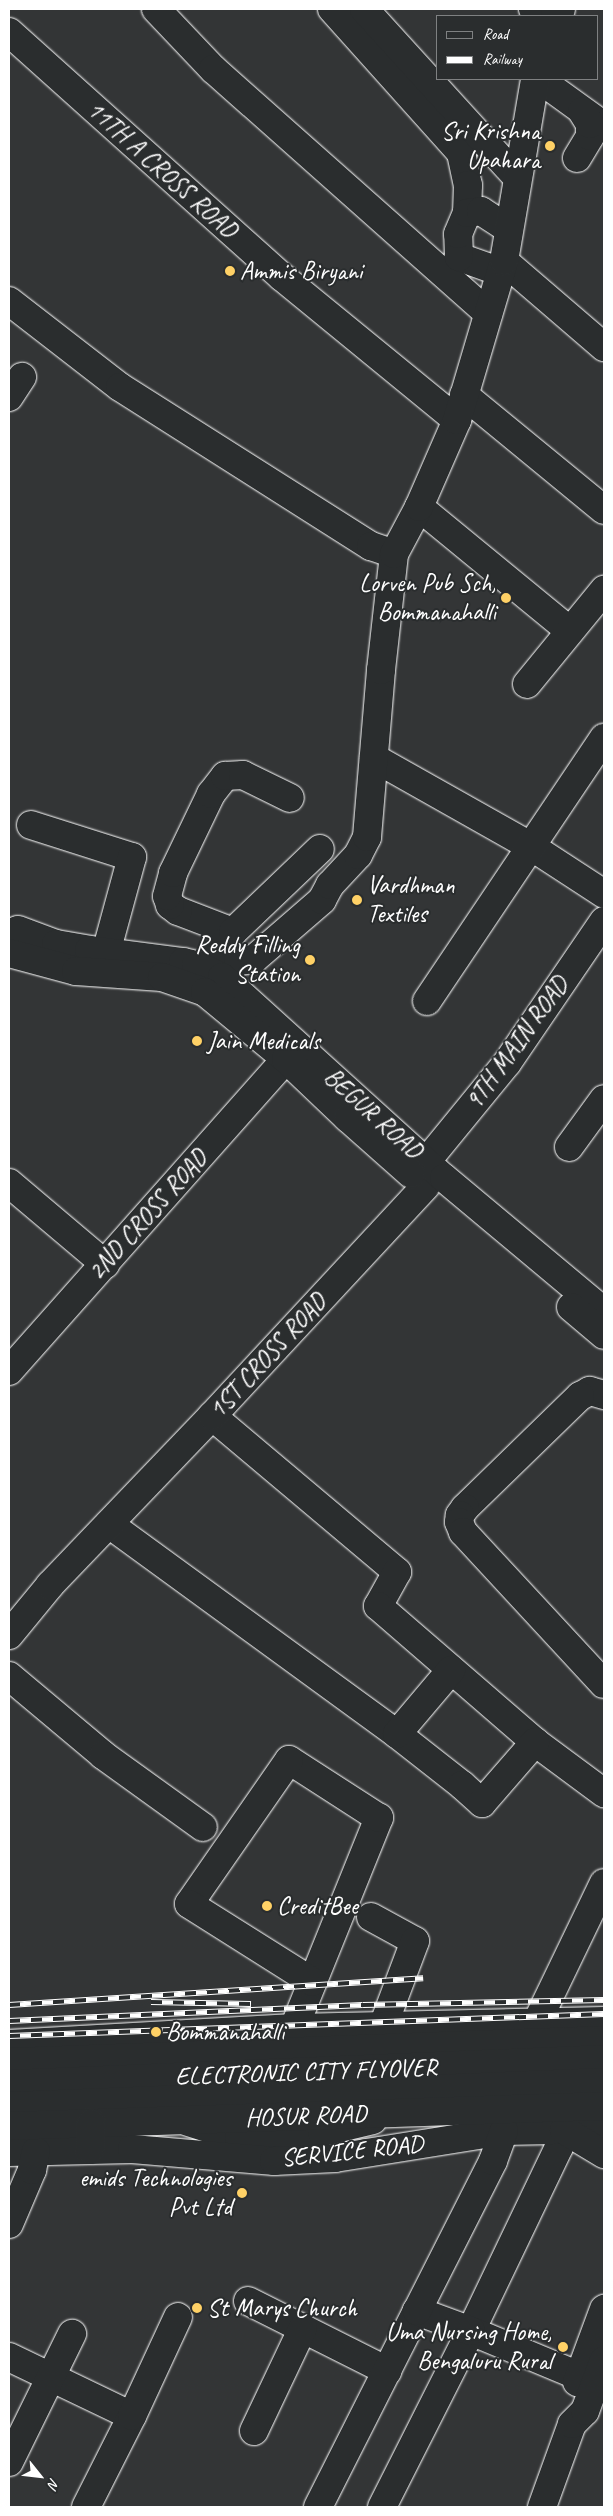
<!DOCTYPE html>
<html>
<head>
<meta charset="utf-8">
<style>
	body { margin:0 }
	#map { position:relative; width:613px; height:2516px; overflow:hidden; background:#333536; font-family:Caveat,sans-serif }
	div>[style] { position:absolute }
	[style*='--x'] { left:calc(var(--x)*1px); top:calc(var(--y)*1px); width:calc(var(--w)*1px); rotate:calc(var(--a)*1deg) }
	.roads { filter:drop-shadow(0 0 1px #fff) drop-shadow(0 0 1px #fff) }
	.minor>* { height:28px; margin:-14px; padding:0 14px; transform-origin:14px; border-radius:14px; background:#2a2d2e }
	.major>* { height:28px; margin:-14px; padding:0 14px; transform-origin:14px; border-radius:14px; background:#2a2d2e }
	.highway>* { height:28px; margin:-14px; padding:0 14px; transform-origin:14px; border-radius:14px; background:#2a2d2e }
	.rail>* { height:5.5px; margin-top:-2.75px; transform-origin:0; background:repeating-linear-gradient(90deg,#2a2d2e 0 11px,#fff 0 22px); box-sizing:border-box; border-block:1px solid #fff }
	.dots>* { width:14px; height:14px; translate:-50% -50%; box-sizing:border-box; border:2px solid #2a2d2e; border-radius:50% }
	span { translate:-50% -50%; white-space:nowrap; text-align:center; line-height:1.15; -webkit-text-stroke:4px #2a2d2e; paint-order:stroke }
	.poi-label { font-size:25px; color:#fff }
	.right { translate:-100% -50%; text-align:right }
	.left { translate:0 -50%; text-align:left }
	.street-label { font-size:25px; color:#fff }
	.frame { position:absolute; inset:0; border:10px solid #fff; pointer-events:none }
	.legend { position:absolute; left:436px; top:15px; width:162px; height:65px; box-sizing:border-box; background:#2a2d2e; border:1px solid #7f8182; margin:0; padding:6px 9px; list-style:none; font-size:15px; color:#fff }
	.legend li { display:flex; align-items:center; gap:10px; height:25px }
	.legend b { width:25px; border:1px solid #7f8182 }
	.north { position:absolute; left:15px; top:2451px; width:50px; height:50px; -webkit-text-stroke:4px #2a2d2e; paint-order:stroke; rotate:119deg; font-size:14px; font-weight:700; line-height:20px; text-align:center; color:#fff }
	.north::after { content:''; display:block; margin:auto; width:18px; height:22px; background:#fff; clip-path:polygon(50% 0,100% 100%,50% 72%,0 100%) }
</style>
</head>
<body>
<div id="map">
	<div class="roads">
		<div class="minor">
			<i style="--x:156;--y:9;--w:83;--a:46.5"></i>
			<i style="--x:213;--y:69;--w:368;--a:41.6"></i>
			<i style="--x:332;--y:9;--w:193;--a:48.1"></i>
			<i style="--x:461;--y:153;--w:33;--a:78"></i>
			<i style="--x:468;--y:185;--w:28;--a:92"></i>
			<i style="--x:364;--y:9;--w:227;--a:47.7"></i>
			<i style="--x:533;--y:9;--w:9;--a:54"></i>
			<i style="--x:555;--y:16;--w:9;--a:-49"></i>
			<i style="--x:9;--y:32;--w:367;--a:41.9"></i>
			<i style="--x:282;--y:277;--w:226;--a:39.3"></i>
			<i style="--x:539;--y:79;--w:80;--a:35.9"></i>
			<i style="--x:577;--y:158;--w:26;--a:-59"></i>
			<i style="--x:590;--y:136;--w:12;--a:-90"></i>
			<i style="--x:590;--y:124;--w:15;--a:-122"></i>
			<i style="--x:504;--y:261;--w:132;--a:40.7"></i>
			<i style="--x:501;--y:272;--w:45;--a:-160.3"></i>
			<i style="--x:459;--y:257;--w:23;--a:-92"></i>
			<i style="--x:458;--y:234;--w:23;--a:-67"></i>
			<i style="--x:467;--y:213;--w:14;--a:-8"></i>
			<i style="--x:481;--y:211;--w:33;--a:33"></i>
			<i style="--x:9;--y:301;--w:140;--a:37.8"></i>
			<i style="--x:120;--y:387;--w:297;--a:32.4"></i>
			<i style="--x:371;--y:546;--w:24;--a:19"></i>
			<i style="--x:464;--y:395;--w:181;--a:39.4"></i>
			<i style="--x:9;--y:397;--w:24;--a:-57"></i>
			<i style="--x:419;--y:507;--w:195;--a:39.4"></i>
			<i style="--x:527;--y:684;--w:122;--a:-50.7"></i>
			<i style="--x:374;--y:758;--w:181;--a:29.4"></i>
			<i style="--x:532;--y:847;--w:86;--a:33.1"></i>
			<i style="--x:31;--y:825;--w:106;--a:17.6"></i>
			<i style="--x:132;--y:857;--w:99;--a:105.2"></i>
			<i style="--x:233;--y:932;--w:59;--a:-159.1"></i>
			<i style="--x:178;--y:911;--w:10;--a:-143"></i>
			<i style="--x:170;--y:905;--w:9;--a:-108"></i>
			<i style="--x:167;--y:896;--w:24;--a:-75"></i>
			<i style="--x:173;--y:873;--w:88;--a:-64.3"></i>
			<i style="--x:211;--y:794;--w:23;--a:-52"></i>
			<i style="--x:225;--y:776;--w:18;--a:-3"></i>
			<i style="--x:243;--y:775;--w:52;--a:26.1"></i>
			<i style="--x:206;--y:969;--w:46;--a:-53.9"></i>
			<i style="--x:233;--y:932;--w:120;--a:-43.7"></i>
			<i style="--x:205;--y:992;--w:45;--a:-43.2"></i>
			<i style="--x:238;--y:961;--w:16;--a:-7"></i>
			<i style="--x:254;--y:959;--w:90;--a:-40.9"></i>
			<i style="--x:322;--y:900;--w:17;--a:-62"></i>
			<i style="--x:330;--y:885;--w:41;--a:-47"></i>
			<i style="--x:358;--y:855;--w:20;--a:-63"></i>
			<i style="--x:367;--y:837;--w:168;--a:-85.2"></i>
			<i style="--x:381;--y:670;--w:117;--a:-83.6"></i>
			<i style="--x:394;--y:554;--w:53;--a:-62"></i>
			<i style="--x:419;--y:507;--w:95;--a:-66.4"></i>
			<i style="--x:457;--y:420;--w:166;--a:-73.5"></i>
			<i style="--x:504;--y:261;--w:185;--a:-80.3"></i>
			<i style="--x:427;--y:1001;--w:317;--a:-56.1"></i>
			<i style="--x:569;--y:1147;--w:59;--a:-53.9"></i>
			<i style="--x:426;--y:1162;--w:128;--a:-50.7"></i>
			<i style="--x:507;--y:1063;--w:172;--a:-55.7"></i>
			<i style="--x:9;--y:1183;--w:126;--a:40.2"></i>
			<i style="--x:9;--y:1371;--w:417;--a:-48.4"></i>
			<i style="--x:604;--y:1395;--w:15;--a:-164"></i>
			<i style="--x:590;--y:1391;--w:11;--a:153"></i>
			<i style="--x:580;--y:1396;--w:161;--a:135.8"></i>
			<i style="--x:465;--y:1508;--w:9;--a:126"></i>
			<i style="--x:460;--y:1515;--w:7;--a:98"></i>
			<i style="--x:459;--y:1522;--w:11;--a:68"></i>
			<i style="--x:463;--y:1532;--w:207;--a:47.2"></i>
			<i style="--x:212;--y:1416;--w:242;--a:40.1"></i>
			<i style="--x:397;--y:1572;--w:39;--a:119"></i>
			<i style="--x:378;--y:1606;--w:208;--a:40.9"></i>
			<i style="--x:535;--y:1742;--w:86;--a:36.5"></i>
			<i style="--x:109;--y:1524;--w:356;--a:36.1"></i>
			<i style="--x:397;--y:1734;--w:83;--a:38.1"></i>
			<i style="--x:462;--y:1785;--w:27;--a:42"></i>
			<i style="--x:482;--y:1803;--w:81;--a:-49"></i>
			<i style="--x:9;--y:1635;--w:65;--a:-50.6"></i>
			<i style="--x:50;--y:1585;--w:234;--a:-46.2"></i>
			<i style="--x:212;--y:1416;--w:314;--a:-47.1"></i>
			<i style="--x:9;--y:1676;--w:123;--a:40"></i>
			<i style="--x:103;--y:1755;--w:123;--a:35.8"></i>
			<i style="--x:397;--y:1734;--w:84;--a:-49.8"></i>
			<i style="--x:371;--y:1917;--w:50;--a:28.6"></i>
			<i style="--x:415;--y:1941;--w:91;--a:110.6"></i>
			<i style="--x:537;--y:2022;--w:154;--a:-64.3"></i>
			<i style="--x:294;--y:2028;--w:227;--a:-68"></i>
			<i style="--x:379;--y:1818;--w:107;--a:-147.2"></i>
			<i style="--x:289;--y:1760;--w:175;--a:124.8"></i>
			<i style="--x:189;--y:1904;--w:146;--a:32.2"></i>
			<i style="--x:9;--y:2044;--w:285;--a:-3.2"></i>
			<i style="--x:294;--y:2028;--w:310;--a:-1.3"></i>
			<i style="--x:188;--y:2122;--w:53;--a:17.4"></i>
			<i style="--x:239;--y:2138;--w:83;--a:-4.1"></i>
			<i style="--x:322;--y:2132;--w:52;--a:-13.2"></i>
			<i style="--x:559;--y:2130;--w:17;--a:90"></i>
			<i style="--x:559;--y:2147;--w:204;--a:115.6"></i>
			<i style="--x:471;--y:2331;--w:117;--a:22.6"></i>
			<i style="--x:9;--y:2152;--w:123;--a:-1.4"></i>
			<i style="--x:132;--y:2149;--w:143;--a:4.8"></i>
			<i style="--x:274;--y:2161;--w:61;--a:-2.8"></i>
			<i style="--x:335;--y:2158;--w:171;--a:-9.1"></i>
			<i style="--x:504;--y:2131;--w:100;--a:-1.1"></i>
			<i style="--x:9;--y:2224;--w:59;--a:-66.9"></i>
			<i style="--x:32;--y:2170;--w:19;--a:-78"></i>
			<i style="--x:248;--y:2301;--w:156;--a:26.7"></i>
			<i style="--x:9;--y:2357;--w:136;--a:25.6"></i>
			<i style="--x:132;--y:2416;--w:102;--a:116.8"></i>
			<i style="--x:132;--y:2416;--w:109;--a:-65.1"></i>
			<i style="--x:254;--y:2431;--w:114;--a:-64.6"></i>
			<i style="--x:9;--y:2462;--w:143;--a:-63.8"></i>
			<i style="--x:318;--y:2507;--w:220;--a:-63.2"></i>
			<i style="--x:382;--y:2507;--w:197;--a:-63.2"></i>
			<i style="--x:471;--y:2331;--w:58;--a:-159.7"></i>
			<i style="--x:417;--y:2311;--w:168;--a:-63.1"></i>
			<i style="--x:493;--y:2161;--w:32;--a:-70"></i>
		</div>
		<div class="major">
			<i style="--x:9;--y:933;--w:9;--a:-18"></i>
			<i style="--x:18;--y:930;--w:40;--a:20.2"></i>
			<i style="--x:56;--y:944;--w:34;--a:10"></i>
			<i style="--x:89;--y:950;--w:95;--a:7.3"></i>
			<i style="--x:183;--y:962;--w:13;--a:13"></i>
			<i style="--x:196;--y:965;--w:29;--a:25"></i>
			<i style="--x:222;--y:977;--w:299;--a:42.2"></i>
			<i style="--x:444;--y:1178;--w:209;--a:39.9"></i>
			<i style="--x:9;--y:953;--w:69;--a:15"></i>
			<i style="--x:76;--y:971;--w:86;--a:4"></i>
			<i style="--x:162;--y:977;--w:46;--a:19.2"></i>
			<i style="--x:205;--y:992;--w:105;--a:39.6"></i>
			<i style="--x:286;--y:1059;--w:86;--a:43.6"></i>
			<i style="--x:348;--y:1118;--w:84;--a:41.6"></i>
			<i style="--x:571;--y:1307;--w:43;--a:40.3"></i>
			<i style="--x:564;--y:2130;--w:47;--a:31"></i>
			<i style="--x:577;--y:2382;--w:78;--a:-69.7"></i>
			<i style="--x:542;--y:2507;--w:88;--a:-70.1"></i>
			<i style="--x:572;--y:2424;--w:18;--a:-45"></i>
			<i style="--x:585;--y:2411;--w:54;--a:-69.6"></i>
		</div>
		<div class="highway">
			<i style="--x:9;--y:2062;--w:595;--a:-2.12"></i>
			<i style="--x:9;--y:2084;--w:596;--a:-2.41"></i>
			<i style="--x:9;--y:2106;--w:595;--a:-2.31"></i>
			<i style="--x:9;--y:2126;--w:595;--a:-1.93"></i>
			<i style="--x:90;--y:2150;--w:27;--a:-88"></i>
		</div>
	</div>
	<div class="rail">
		<i style="--x:151;--y:2002;--w:100;--a:1.1"></i>
		<i style="--x:9;--y:2005;--w:415;--a:-3.7"></i>
		<i style="--x:9;--y:2021;--w:354;--a:-2.6"></i>
		<i style="--x:363;--y:2005;--w:241;--a:-1.2"></i>
		<i style="--x:9;--y:2036;--w:595;--a:-2.12"></i>
	</div>
	<div class="dots">
		<i style="left:550px;top:146px;background:#ffd166"></i>
		<i style="left:230px;top:271px;background:#ffd166"></i>
		<i style="left:506px;top:598px;background:#ffd166"></i>
		<i style="left:357px;top:900px;background:#ffd166"></i>
		<i style="left:310px;top:960px;background:#ffd166"></i>
		<i style="left:197px;top:1041px;background:#ffd166"></i>
		<i style="left:267px;top:1906px;background:#ffd166"></i>
		<i style="left:156px;top:2032px;background:#ffd166"></i>
		<i style="left:242px;top:2193px;background:#ffd166"></i>
		<i style="left:197px;top:2308px;background:#ffd166"></i>
		<i style="left:563px;top:2347px;background:#ffd166"></i>
	</div>
	<div class="poi-label">
		<span class="right" style="left:540px;top:146px">Sri Krishna<br>Upahara</span>
		<span class="left" style="left:240px;top:271px">Ammis Biryani</span>
		<span class="right" style="left:496px;top:598px">Lorven Pub Sch,<br>Bommanahalli</span>
		<span class="left" style="left:367px;top:900px">Vardhman<br>Textiles</span>
		<span class="right" style="left:300px;top:960px">Reddy Filling<br>Station</span>
		<span class="left" style="left:207px;top:1041px">Jain Medicals</span>
		<span class="left" style="left:277px;top:1906px">CreditBee</span>
		<span class="left" style="left:166px;top:2032px">Bommanahalli</span>
		<span class="right" style="left:232px;top:2193px">emids Technologies<br>Pvt Ltd</span>
		<span class="left" style="left:207px;top:2308px">St Marys Church</span>
		<span class="right" style="left:552px;top:2347px">Uma Nursing Home,<br>Bengaluru Rural</span>
	</div>
	<div class="street-label">
		<span style="left:162px;top:170px;rotate:42deg">11TH A CROSS ROAD</span>
		<span style="left:517px;top:1043px;rotate:-54deg">9TH MAIN ROAD</span>
		<span style="left:373px;top:1114px;rotate:42deg">BEGUR ROAD</span>
		<span style="left:148px;top:1215px;rotate:-48deg">2ND CROSS ROAD</span>
		<span style="left:268px;top:1356px;rotate:-47deg">1ST CROSS ROAD</span>
		<span style="left:306px;top:2072px;rotate:-2deg">ELECTRONIC CITY FLYOVER</span>
		<span style="left:306px;top:2116px;rotate:-2deg">HOSUR ROAD</span>
		<span style="left:352px;top:2151px;rotate:-6deg">SERVICE ROAD</span>
	</div>
	<div class="frame"></div>
	<ul class="legend">
	<li><b style="height:6px;background:#2a2d2e"></b>Road</li>
	<li><b style="height:6px;background:#fff"></b>Railway</li>
	</ul>
	<div class="north">N</div>
</div>
</body>
</html>
